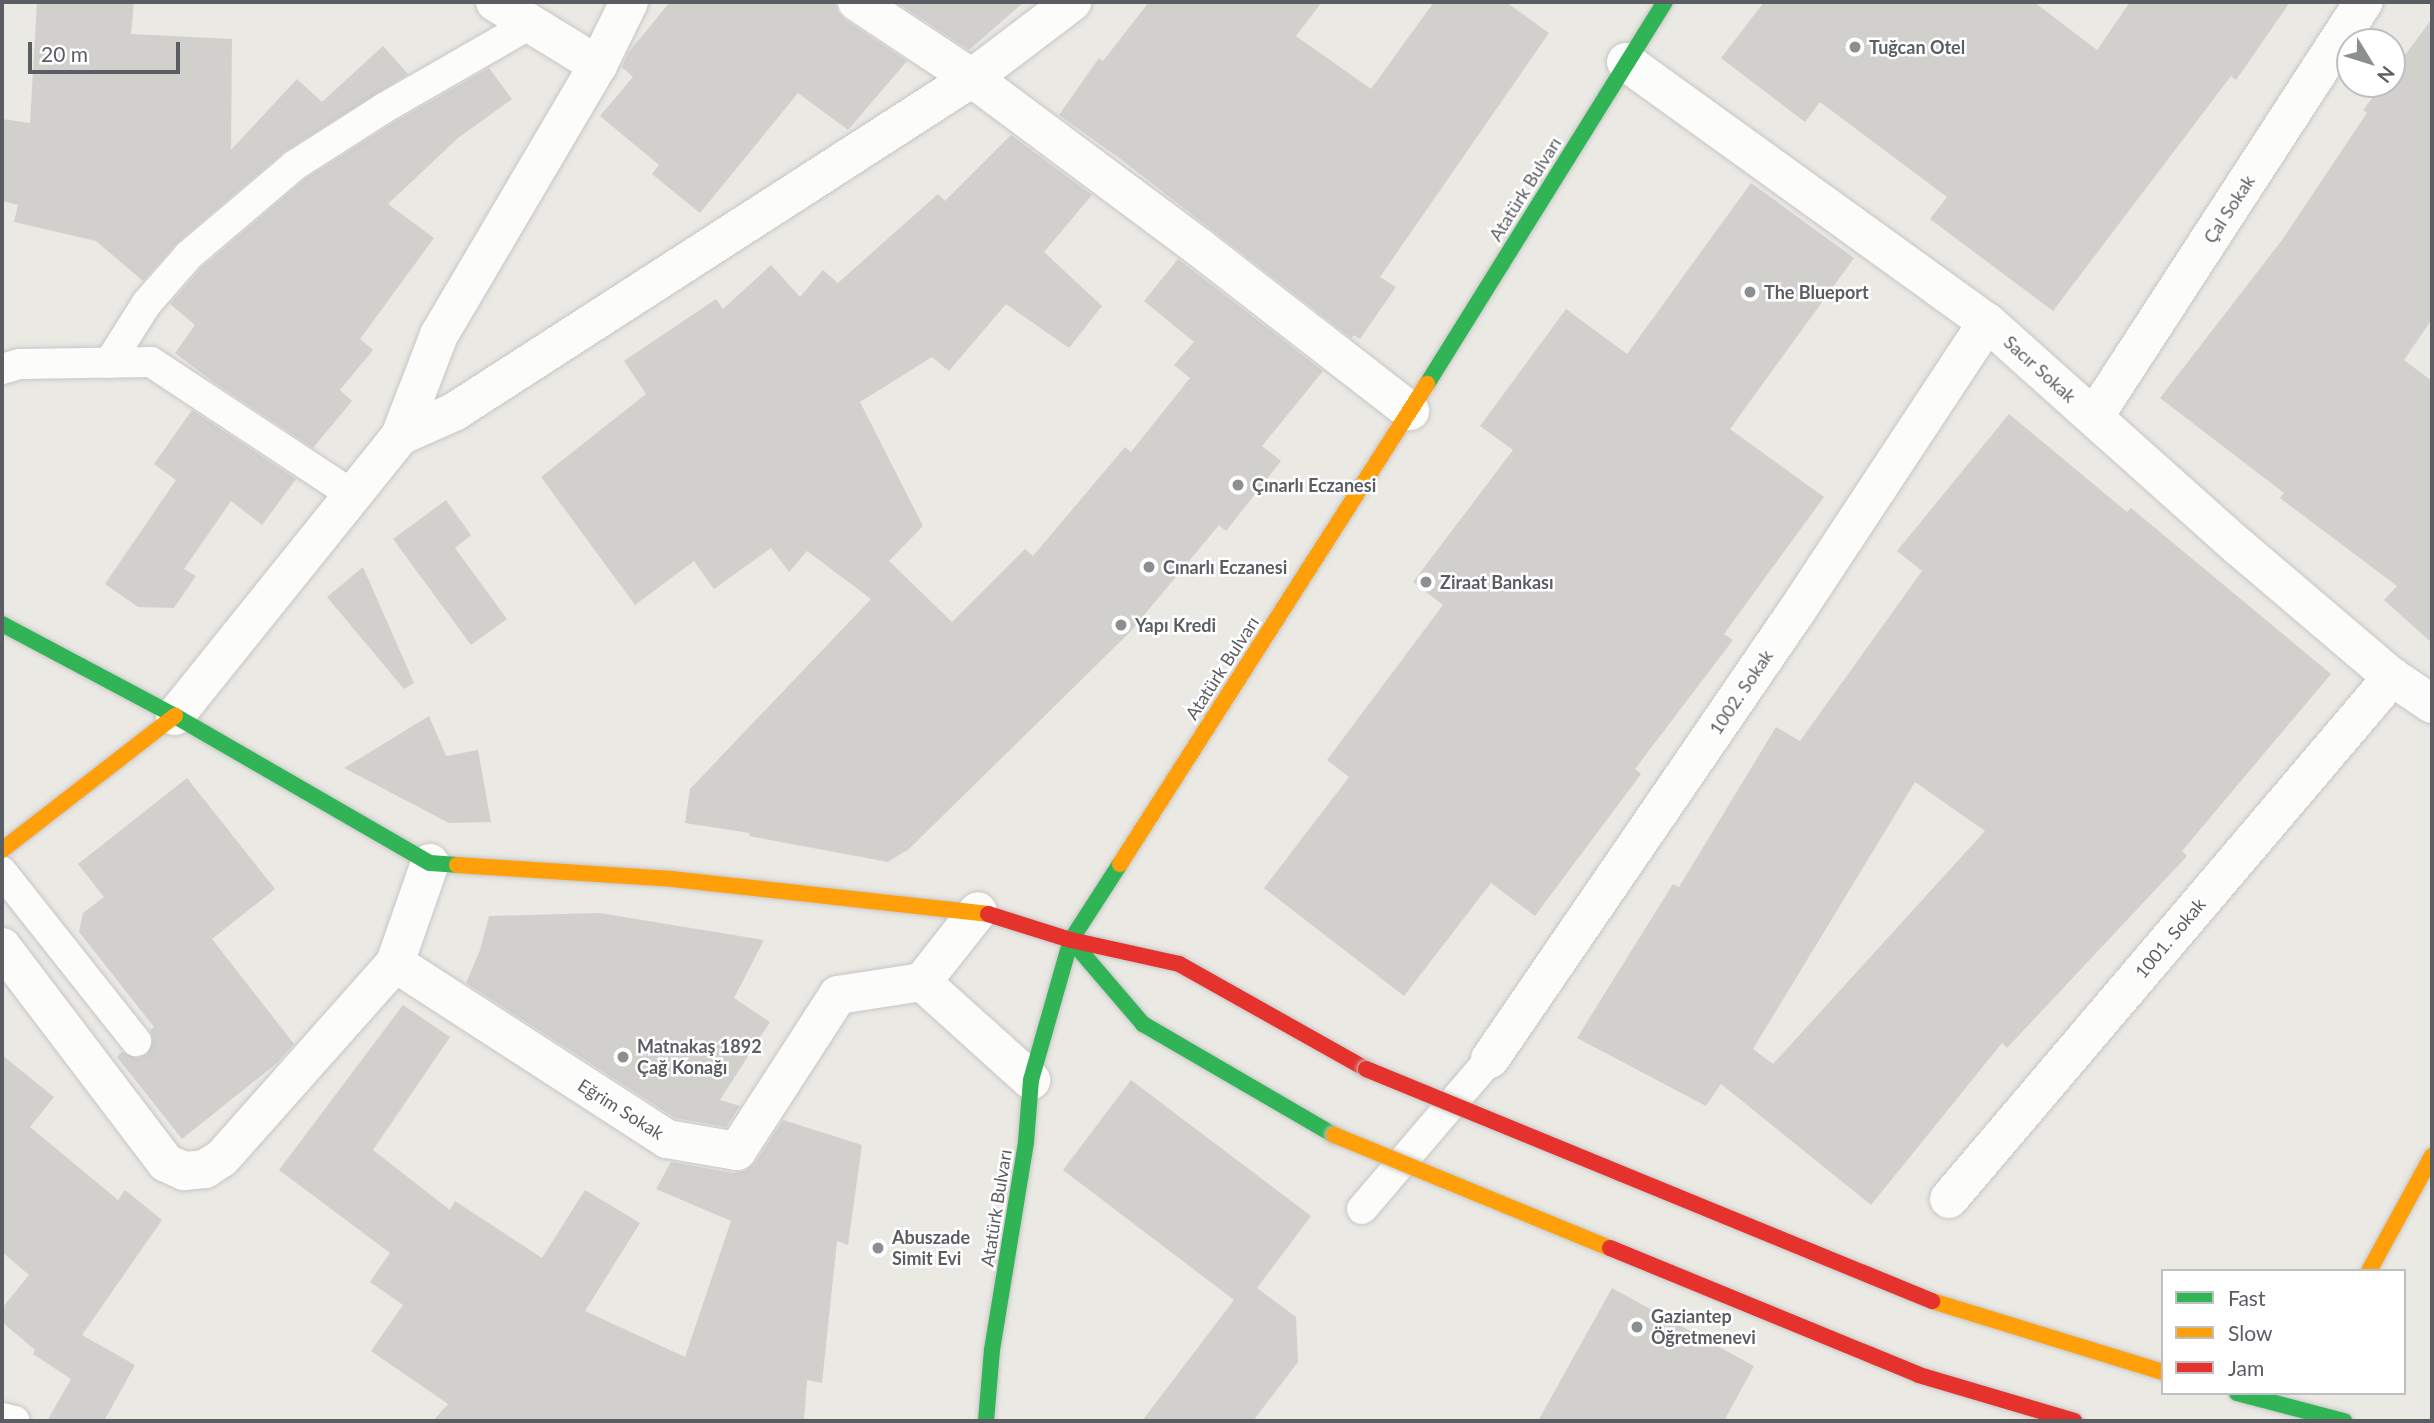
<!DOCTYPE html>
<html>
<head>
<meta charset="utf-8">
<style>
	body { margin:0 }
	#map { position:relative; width:2434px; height:1423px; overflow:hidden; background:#eae9e4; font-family:Lato,sans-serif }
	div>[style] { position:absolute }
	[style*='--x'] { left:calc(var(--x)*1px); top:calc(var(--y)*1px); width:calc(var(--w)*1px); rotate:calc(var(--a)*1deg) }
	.building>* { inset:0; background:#d1d0cd }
	.roads { filter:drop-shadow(0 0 2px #c7c6c5) drop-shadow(0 0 2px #c7c6c5) }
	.lane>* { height:30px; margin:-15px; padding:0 15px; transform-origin:15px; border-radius:15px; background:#fcfcfb }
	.street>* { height:38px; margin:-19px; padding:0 19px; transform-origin:19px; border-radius:19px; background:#fcfcfb }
	.fast>* { height:16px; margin:-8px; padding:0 8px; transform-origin:8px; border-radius:8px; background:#30b455 }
	.slow>* { height:16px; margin:-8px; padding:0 8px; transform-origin:8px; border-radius:8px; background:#ff9f0a }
	.jam>* { height:16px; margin:-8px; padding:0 8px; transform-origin:8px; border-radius:8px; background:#e5322d }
	.bridges { filter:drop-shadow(0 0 2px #c7c7c6) drop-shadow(0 0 2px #c7c7c6) }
	.fast-bridge>* { height:16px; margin:-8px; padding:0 8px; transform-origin:8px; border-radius:8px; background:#30b455 }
	.slow-bridge>* { height:16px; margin:-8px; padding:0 8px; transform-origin:8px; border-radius:8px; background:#ff9f0a }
	.jam-bridge>* { height:16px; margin:-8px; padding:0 8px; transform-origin:8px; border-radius:8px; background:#e5322d }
	.dots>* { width:19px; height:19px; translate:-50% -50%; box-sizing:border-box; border:4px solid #fff; border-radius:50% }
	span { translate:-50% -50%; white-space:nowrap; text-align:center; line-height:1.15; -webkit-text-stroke:5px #fff; paint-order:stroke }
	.poi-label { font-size:18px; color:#5a5e63; font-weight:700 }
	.left { translate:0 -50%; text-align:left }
	.street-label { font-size:18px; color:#5a5e63 }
	.frame { position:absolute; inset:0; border:4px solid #5a5e63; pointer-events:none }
	.legend { position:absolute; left:2161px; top:1269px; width:245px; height:126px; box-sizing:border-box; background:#fff; border:2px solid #bdbfc1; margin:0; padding:9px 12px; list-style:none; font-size:21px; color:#5a5e63 }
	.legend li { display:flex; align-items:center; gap:14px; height:35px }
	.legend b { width:35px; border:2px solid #bdbfc1 }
	.north { position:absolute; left:2336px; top:28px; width:70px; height:70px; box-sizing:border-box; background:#fff; border:2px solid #bdbfc1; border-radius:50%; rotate:128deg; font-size:19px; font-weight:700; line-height:28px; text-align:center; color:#5a5e63 }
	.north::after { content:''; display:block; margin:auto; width:24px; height:32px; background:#8c8f90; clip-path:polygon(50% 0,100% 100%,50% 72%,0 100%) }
	.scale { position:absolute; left:28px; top:42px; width:152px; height:32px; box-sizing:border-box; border:4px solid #5a5e63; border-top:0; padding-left:9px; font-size:21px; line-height:24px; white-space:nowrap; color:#5a5e63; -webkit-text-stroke:5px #fff; paint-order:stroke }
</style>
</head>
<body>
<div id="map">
	<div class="building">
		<i style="clip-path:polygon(37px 2px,134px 2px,131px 34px,232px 39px,231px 150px,297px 79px,322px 102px,383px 46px,408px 74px,284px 152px,178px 242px,143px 281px,96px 241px,14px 222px,18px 205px,2px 201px,2px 119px,30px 123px)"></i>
		<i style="clip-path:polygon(670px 2px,835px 2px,838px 12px,845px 20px,907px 61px,848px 130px,798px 93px,700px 213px,652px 174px,659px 165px,600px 116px,633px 77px,622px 67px,628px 53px)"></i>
		<i style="clip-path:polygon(896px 2px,1024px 2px,969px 50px)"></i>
		<i style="clip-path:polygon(1149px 2px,1322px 2px,1296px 36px,1371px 89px,1434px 2px,1506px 2px,1549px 33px,1380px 277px,1396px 287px,1360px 339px,1354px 335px,1351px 338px,1122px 160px,1059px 115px,1099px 58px,1103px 61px)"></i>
		<i style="clip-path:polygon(1764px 2px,2034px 2px,2097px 50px,2130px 2px,2290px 2px,2236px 80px,2231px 76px,2053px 311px,1930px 219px,1947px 197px,1820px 102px,1805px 122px,1721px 58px)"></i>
		<i style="clip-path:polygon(2432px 19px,2432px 319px,2404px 360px,2432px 381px,2432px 643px,2384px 600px,2397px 586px,2280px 498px,2284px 493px,2160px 398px,2282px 240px,2367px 113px,2363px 110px,2383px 84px,2392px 84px,2392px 72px)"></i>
		<i style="clip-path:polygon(489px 68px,512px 99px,458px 138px,388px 204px,434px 238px,360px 339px,373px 350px,340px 390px,352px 401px,313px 448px,212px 381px,175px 353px,195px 325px,170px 304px,201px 268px,305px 179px,393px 123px)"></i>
		<i style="clip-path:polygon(1011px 135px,1092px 195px,1044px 252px,1102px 306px,1069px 348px,1006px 304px,949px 371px,932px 357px,860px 402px,923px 526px,889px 561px,952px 622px,1025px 549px,1033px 556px,1125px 447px,1131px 452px,1190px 378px,1174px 365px,1194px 342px,1144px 301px,1178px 259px,1323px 371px,1262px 446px,1281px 461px,1226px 531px,1219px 525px,1130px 632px,909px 849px,888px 862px,749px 836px,750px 833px,685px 823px,690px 789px,871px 599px,807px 551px,789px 572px,771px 548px,714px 589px,694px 561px,635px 605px,541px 477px,646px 394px,624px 361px,716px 299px,723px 309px,771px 265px,800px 297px,823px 270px,838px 283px,938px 194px,945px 201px)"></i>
		<i style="clip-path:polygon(1751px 183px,1854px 258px,1730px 429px,1824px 497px,1724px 634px,1733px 640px,1635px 769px,1641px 774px,1535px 916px,1491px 883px,1404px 996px,1264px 888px,1349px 777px,1327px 760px,1443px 605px,1413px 582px,1513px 450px,1480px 426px,1566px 309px,1627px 354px)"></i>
		<i style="clip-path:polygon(192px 410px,296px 479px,262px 525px,231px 501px,184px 569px,196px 576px,174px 608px,138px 607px,105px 584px,176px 480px,154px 464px)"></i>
		<i style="clip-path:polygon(evenodd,2009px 414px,2127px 512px,2131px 508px,2331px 674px,2182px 851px,2187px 856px,2007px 1048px,2002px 1043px,1871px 1205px,1721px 1084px,1706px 1106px,1577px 1038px,1673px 884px,1679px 887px,1776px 727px,1800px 741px,1922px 571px,1897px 551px,2009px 414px,1915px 782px,1985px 831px,1773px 1064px,1753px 1049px,1915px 782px)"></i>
		<i style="clip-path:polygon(446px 500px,471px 535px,455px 548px,507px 619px,471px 645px,393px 539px)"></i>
		<i style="clip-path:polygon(363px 567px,414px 683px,404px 689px,327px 597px)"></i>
		<i style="clip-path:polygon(429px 716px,446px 756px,478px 750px,491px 822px,449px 823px,344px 768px)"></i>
		<i style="clip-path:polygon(187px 778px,275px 889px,212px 939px,294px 1044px,277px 1063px,182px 1139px,117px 1057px,122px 1052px,138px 1058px,147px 1054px,153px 1039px,150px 1030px,154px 1027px,79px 932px,83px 913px,104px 897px,78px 864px)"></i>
		<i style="clip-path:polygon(600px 913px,764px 940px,734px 998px,770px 1022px,720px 1100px,740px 1106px,726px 1127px,675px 1118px,466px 983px,480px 950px,489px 916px)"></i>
		<i style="clip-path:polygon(403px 1005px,450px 1037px,373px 1150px,450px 1210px,455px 1201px,542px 1258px,585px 1190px,640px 1223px,585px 1311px,685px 1357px,731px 1221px,656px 1189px,671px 1162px,733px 1173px,745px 1171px,755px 1163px,783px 1120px,862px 1145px,848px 1245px,837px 1241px,822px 1383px,807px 1380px,804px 1421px,433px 1421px,448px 1404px,371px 1351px,403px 1305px,370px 1282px,390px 1253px,279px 1170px)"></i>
		<i style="clip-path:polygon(2px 1055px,54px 1097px,30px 1127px,118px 1200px,125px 1190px,162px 1220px,82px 1335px,135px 1365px,104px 1421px,47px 1421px,71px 1379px,33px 1354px,35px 1350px,2px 1322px,2px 1308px,29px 1275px,2px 1252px)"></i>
		<i style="clip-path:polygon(1131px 1080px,1311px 1216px,1257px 1288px,1296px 1317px,1298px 1362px,1253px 1421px,1142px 1421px,1234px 1300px,1063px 1170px)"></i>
		<i style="clip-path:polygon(1612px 1288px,1754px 1366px,1724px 1421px,1538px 1421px)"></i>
	</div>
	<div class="roads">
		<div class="lane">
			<i style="--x:109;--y:363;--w:71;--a:-57.7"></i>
			<i style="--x:147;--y:303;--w:64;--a:-48.8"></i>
			<i style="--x:189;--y:255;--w:139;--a:-40.3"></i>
			<i style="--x:295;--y:165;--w:106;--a:-32.6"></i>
			<i style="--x:384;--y:108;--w:168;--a:-29.9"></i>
			<i style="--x:2;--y:369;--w:19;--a:-16"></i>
			<i style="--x:20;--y:364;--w:131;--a:-0.9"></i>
			<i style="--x:151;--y:362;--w:240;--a:33.4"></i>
			<i style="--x:2;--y:872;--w:216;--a:51.6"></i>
			<i style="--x:1362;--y:1209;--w:197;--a:-49.5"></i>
			<i style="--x:2;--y:1418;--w:13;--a:13"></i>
		</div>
		<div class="street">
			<i style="--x:495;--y:2;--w:121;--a:31.5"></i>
			<i style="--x:857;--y:2;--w:138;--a:33.5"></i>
			<i style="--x:972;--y:78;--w:284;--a:36.7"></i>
			<i style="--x:1200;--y:248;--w:266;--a:37.8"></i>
			<i style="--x:1626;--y:62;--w:445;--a:35.8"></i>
			<i style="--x:1987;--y:322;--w:338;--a:41.8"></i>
			<i style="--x:2239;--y:547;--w:201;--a:40.4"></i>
			<i style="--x:2392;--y:677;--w:48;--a:34"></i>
			<i style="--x:2094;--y:417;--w:495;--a:-57"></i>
			<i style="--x:400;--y:436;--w:59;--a:-24"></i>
			<i style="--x:454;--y:412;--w:616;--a:-32.81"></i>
			<i style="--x:972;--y:78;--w:126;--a:-37.2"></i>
			<i style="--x:175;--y:716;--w:359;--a:-51.2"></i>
			<i style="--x:400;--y:436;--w:108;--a:-68.9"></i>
			<i style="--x:439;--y:335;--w:313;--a:-59.5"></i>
			<i style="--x:598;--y:65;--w:70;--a:-63.8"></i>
			<i style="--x:430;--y:863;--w:106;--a:109.3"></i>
			<i style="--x:395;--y:963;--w:324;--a:32.9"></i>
			<i style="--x:667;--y:1139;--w:71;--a:9.7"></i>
			<i style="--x:737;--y:1151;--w:186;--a:-57.1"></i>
			<i style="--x:838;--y:995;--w:85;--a:-8.8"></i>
			<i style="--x:922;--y:982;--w:147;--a:42"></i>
			<i style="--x:2;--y:947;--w:271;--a:52.8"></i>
			<i style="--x:166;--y:1163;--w:20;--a:24"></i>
			<i style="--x:184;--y:1171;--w:21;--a:-5"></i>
			<i style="--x:205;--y:1169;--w:20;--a:-33"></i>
			<i style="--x:222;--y:1158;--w:261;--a:-48.4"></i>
			<i style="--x:922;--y:982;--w:90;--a:-51.7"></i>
			<i style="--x:1490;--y:1059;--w:542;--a:-55.61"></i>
			<i style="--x:1796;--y:612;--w:347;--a:-56.6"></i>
			<i style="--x:1949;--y:1199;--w:685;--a:-49.68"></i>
		</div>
		<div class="fast">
			<i style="--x:1427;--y:384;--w:450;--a:-58.1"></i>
			<i style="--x:2;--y:624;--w:196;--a:28"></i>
			<i style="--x:175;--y:716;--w:294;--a:30"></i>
			<i style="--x:430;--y:863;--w:27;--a:4"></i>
			<i style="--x:1071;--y:940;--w:111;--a:49.4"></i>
			<i style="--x:1143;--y:1024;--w:221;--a:30.2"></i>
			<i style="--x:986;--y:1421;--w:71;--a:-85.2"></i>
			<i style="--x:992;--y:1350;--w:211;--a:-80.7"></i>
			<i style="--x:1026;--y:1142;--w:62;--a:-85.4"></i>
			<i style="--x:1031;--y:1080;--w:146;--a:-74.1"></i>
			<i style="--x:1071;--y:940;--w:90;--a:-57.2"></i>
		</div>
		<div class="slow">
			<i style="--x:2;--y:850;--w:219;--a:-37.8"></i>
			<i style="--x:1120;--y:864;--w:570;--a:-57.4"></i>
			<i style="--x:457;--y:865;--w:215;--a:3.7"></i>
			<i style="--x:672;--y:879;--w:318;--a:6.3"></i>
			<i style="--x:2369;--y:1271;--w:131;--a:-61.3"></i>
		</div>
		<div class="jam">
			<i style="--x:988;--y:914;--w:87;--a:17.4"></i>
			<i style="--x:1071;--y:940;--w:111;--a:12.5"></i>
			<i style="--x:1179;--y:964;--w:214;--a:29.3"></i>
		</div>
	</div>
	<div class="bridges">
		<div class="fast-bridge">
			<i style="--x:2237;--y:1393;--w:111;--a:14.7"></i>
		</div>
		<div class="slow-bridge">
			<i style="--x:1334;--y:1135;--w:298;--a:22.3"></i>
			<i style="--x:1932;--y:1301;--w:242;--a:17.1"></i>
		</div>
		<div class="jam-bridge">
			<i style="--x:1366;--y:1069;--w:612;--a:22.29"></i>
			<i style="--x:1610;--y:1248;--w:334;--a:22.3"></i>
			<i style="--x:1919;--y:1375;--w:162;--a:16.5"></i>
		</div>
	</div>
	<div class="dots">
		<i style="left:1855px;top:47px;background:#8c8f90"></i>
		<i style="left:1750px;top:292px;background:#8c8f90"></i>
		<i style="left:1238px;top:485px;background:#8c8f90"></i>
		<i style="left:1149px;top:567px;background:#8c8f90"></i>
		<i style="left:1426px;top:582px;background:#8c8f90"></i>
		<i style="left:1121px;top:625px;background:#8c8f90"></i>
		<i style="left:623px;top:1057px;background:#8c8f90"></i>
		<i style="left:878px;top:1248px;background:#8c8f90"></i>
		<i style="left:1637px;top:1327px;background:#8c8f90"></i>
	</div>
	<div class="poi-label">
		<span class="left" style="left:1869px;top:47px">Tuğcan Otel</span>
		<span class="left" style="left:1764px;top:292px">The Blueport</span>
		<span class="left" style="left:1252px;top:485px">Çınarlı Eczanesi</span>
		<span class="left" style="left:1163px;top:567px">Cınarlı Eczanesi</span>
		<span class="left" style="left:1440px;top:582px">Ziraat Bankası</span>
		<span class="left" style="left:1135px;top:625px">Yapı Kredi</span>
		<span class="left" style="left:637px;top:1057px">Matnakaş 1892<br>Çağ Konağı</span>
		<span class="left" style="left:892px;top:1248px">Abuszade<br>Simit Evi</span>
		<span class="left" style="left:1651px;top:1327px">Gaziantep<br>Öğretmenevi</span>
	</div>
	<div class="street-label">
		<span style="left:1525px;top:189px;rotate:-58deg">Atatürk Bulvarı</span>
		<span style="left:2229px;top:209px;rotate:-57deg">Çal Sokak</span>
		<span style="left:2040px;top:369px;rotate:42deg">Sacır Sokak</span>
		<span style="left:1222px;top:668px;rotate:-57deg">Atatürk Bulvarı</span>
		<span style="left:1741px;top:692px;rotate:-56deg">1002. Sokak</span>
		<span style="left:2170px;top:938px;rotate:-50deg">1001. Sokak</span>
		<span style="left:621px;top:1109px;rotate:32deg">Eğrim Sokak</span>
		<span style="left:996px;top:1208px;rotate:-81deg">Atatürk Bulvarı</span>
	</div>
	<div class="frame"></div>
	<ul class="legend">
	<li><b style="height:9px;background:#30b455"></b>Fast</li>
	<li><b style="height:9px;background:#ff9f0a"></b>Slow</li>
	<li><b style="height:9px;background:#e5322d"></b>Jam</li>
	</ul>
	<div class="north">N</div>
	<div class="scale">20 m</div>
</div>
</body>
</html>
